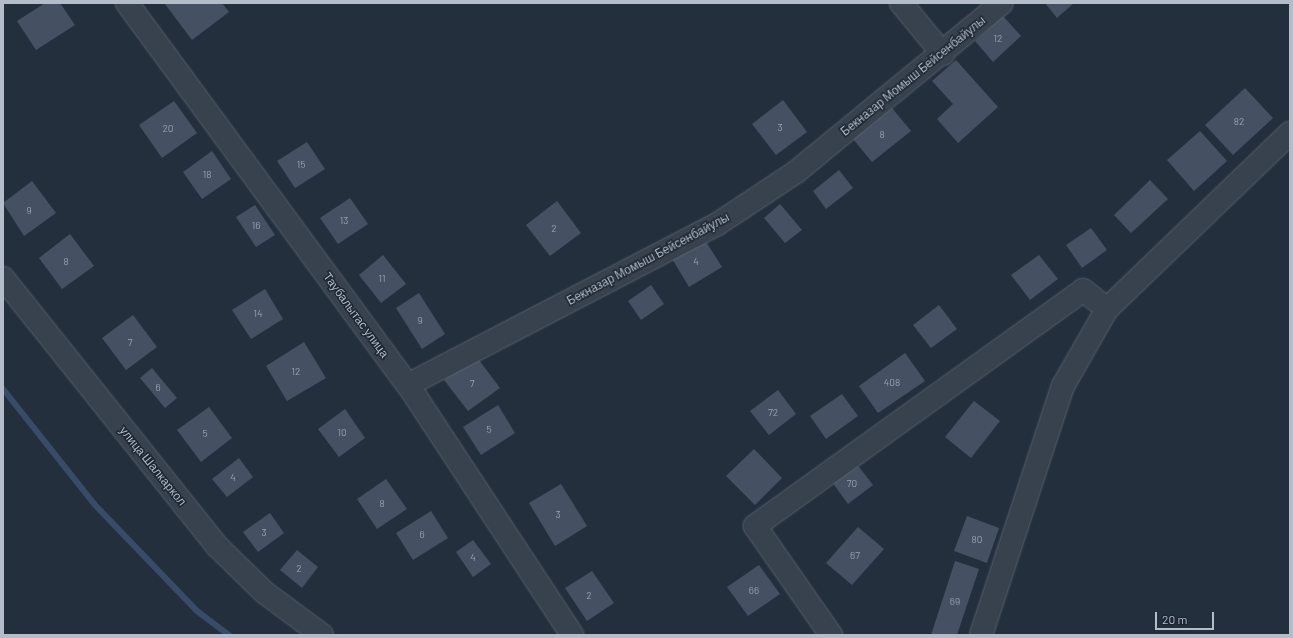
<!DOCTYPE html>
<html>
<head>
<meta charset="utf-8">
<style>
	body { margin:0 }
	#map { position:relative; width:1293px; height:638px; overflow:hidden; background:#242f3e; font-family:Barlow,sans-serif }
	div>[style] { position:absolute }
	[style*='--x'] { left:calc(var(--x)*1px); top:calc(var(--y)*1px); width:calc(var(--w)*1px); rotate:calc(var(--a)*1deg) }
	.stream>* { height:6px; margin:-3px; padding:0 3px; transform-origin:3px; border-radius:3px; background:#394c67 }
	.building>* { inset:0; background:#455162 }
	.roads { filter:drop-shadow(0 0 1px #565f6c) drop-shadow(0 0 1px #565f6c) }
	.minor>* { height:22px; margin:-11px; padding:0 11px; transform-origin:11px; border-radius:11px; background:#38414e }
	span { translate:-50% -50%; white-space:nowrap; text-align:center; line-height:1.15; -webkit-text-stroke:3px #1d2633; paint-order:stroke }
	.number-label { font-size:10px; color:#98a1af }
	.number-label span { -webkit-text-stroke-width:0 }
	.street-label { font-size:12px; color:#b4bcc9 }
	.frame { position:absolute; inset:0; border:4px solid #b4bcc9; pointer-events:none }
	.scale { position:absolute; left:1155px; top:612px; width:59px; height:18px; box-sizing:border-box; border:2px solid #b4bcc9; border-top:0; padding-left:5px; font-size:12px; line-height:14px; white-space:nowrap; color:#b4bcc9; -webkit-text-stroke:3px #1d2633; paint-order:stroke }
</style>
</head>
<body>
<div id="map">
	<div class="stream">
		<i style="--x:3;--y:389;--w:148;--a:51.6"></i>
		<i style="--x:95;--y:505;--w:147;--a:46.1"></i>
		<i style="--x:197;--y:611;--w:40;--a:37"></i>
	</div>
	<div class="building">
		<i style="clip-path:polygon(45px 3px,60px 3px,75px 25px,36px 50px,17px 21px)"></i>
		<i style="clip-path:polygon(222px 3px,229px 12px,192px 40px,165px 4px)"></i>
		<i style="clip-path:polygon(1045px 3px,1074px 3px,1057px 18px)"></i>
		<i style="clip-path:polygon(1003px 16px,1021px 36px,993px 62px,975px 41px)"></i>
		<i style="clip-path:polygon(956px 60px,998px 107px,958px 143px,937px 119px,953px 104px,932px 81px)"></i>
		<i style="clip-path:polygon(1245px 88px,1273px 118px,1233px 155px,1205px 125px)"></i>
		<i style="clip-path:polygon(783px 100px,807px 132px,776px 155px,752px 124px)"></i>
		<i style="clip-path:polygon(174px 101px,197px 133px,162px 158px,139px 125px)"></i>
		<i style="clip-path:polygon(892px 108px,911px 131px,872px 162px,853px 139px)"></i>
		<i style="clip-path:polygon(1200px 131px,1227px 161px,1194px 191px,1167px 160px)"></i>
		<i style="clip-path:polygon(307px 142px,325px 169px,295px 188px,277px 161px)"></i>
		<i style="clip-path:polygon(212px 151px,231px 179px,202px 199px,183px 172px)"></i>
		<i style="clip-path:polygon(839px 170px,853px 188px,826px 209px,813px 191px)"></i>
		<i style="clip-path:polygon(1150px 180px,1168px 199px,1131px 233px,1114px 215px)"></i>
		<i style="clip-path:polygon(32px 181px,56px 213px,24px 236px,3px 203px)"></i>
		<i style="clip-path:polygon(350px 198px,368px 224px,338px 244px,320px 218px)"></i>
		<i style="clip-path:polygon(557px 201px,581px 233px,550px 256px,526px 225px)"></i>
		<i style="clip-path:polygon(780px 204px,802px 230px,785px 243px,764px 218px)"></i>
		<i style="clip-path:polygon(255px 205px,275px 235px,256px 247px,236px 217px)"></i>
		<i style="clip-path:polygon(1091px 228px,1107px 250px,1082px 268px,1066px 245px)"></i>
		<i style="clip-path:polygon(70px 234px,94px 266px,62px 289px,39px 258px)"></i>
		<i style="clip-path:polygon(703px 237px,722px 267px,689px 287px,671px 257px)"></i>
		<i style="clip-path:polygon(383px 255px,406px 284px,381px 303px,359px 275px)"></i>
		<i style="clip-path:polygon(1039px 255px,1058px 279px,1030px 300px,1011px 275px)"></i>
		<i style="clip-path:polygon(651px 285px,664px 304px,641px 320px,628px 301px)"></i>
		<i style="clip-path:polygon(265px 289px,283px 319px,251px 339px,232px 310px)"></i>
		<i style="clip-path:polygon(419px 293px,445px 334px,422px 349px,396px 308px)"></i>
		<i style="clip-path:polygon(939px 305px,957px 329px,931px 348px,913px 325px)"></i>
		<i style="clip-path:polygon(133px 315px,157px 347px,126px 370px,102px 338px)"></i>
		<i style="clip-path:polygon(304px 342px,326px 378px,287px 401px,266px 366px)"></i>
		<i style="clip-path:polygon(905px 353px,925px 381px,878px 413px,859px 386px)"></i>
		<i style="clip-path:polygon(476px 356px,500px 388px,468px 411px,444px 380px)"></i>
		<i style="clip-path:polygon(152px 368px,177px 398px,165px 408px,140px 378px)"></i>
		<i style="clip-path:polygon(778px 390px,796px 414px,769px 435px,750px 411px)"></i>
		<i style="clip-path:polygon(842px 394px,858px 416px,826px 439px,810px 416px)"></i>
		<i style="clip-path:polygon(974px 401px,1000px 421px,971px 458px,945px 437px)"></i>
		<i style="clip-path:polygon(498px 405px,515px 433px,481px 455px,463px 427px)"></i>
		<i style="clip-path:polygon(209px 407px,232px 438px,201px 462px,177px 430px)"></i>
		<i style="clip-path:polygon(345px 409px,365px 438px,339px 457px,318px 429px)"></i>
		<i style="clip-path:polygon(754px 449px,782px 478px,755px 505px,726px 476px)"></i>
		<i style="clip-path:polygon(239px 458px,253px 477px,227px 497px,212px 479px)"></i>
		<i style="clip-path:polygon(856px 463px,873px 485px,848px 504px,832px 482px)"></i>
		<i style="clip-path:polygon(386px 479px,407px 509px,377px 529px,357px 499px)"></i>
		<i style="clip-path:polygon(561px 484px,587px 526px,555px 546px,529px 503px)"></i>
		<i style="clip-path:polygon(431px 511px,448px 538px,413px 560px,396px 533px)"></i>
		<i style="clip-path:polygon(270px 513px,284px 533px,258px 552px,243px 532px)"></i>
		<i style="clip-path:polygon(967px 516px,999px 528px,987px 563px,954px 551px)"></i>
		<i style="clip-path:polygon(858px 527px,884px 549px,852px 585px,826px 563px)"></i>
		<i style="clip-path:polygon(473px 540px,491px 564px,473px 577px,456px 552px)"></i>
		<i style="clip-path:polygon(297px 550px,318px 567px,302px 588px,280px 570px)"></i>
		<i style="clip-path:polygon(955px 561px,979px 569px,957px 635px,931px 635px)"></i>
		<i style="clip-path:polygon(759px 565px,780px 594px,748px 616px,727px 587px)"></i>
		<i style="clip-path:polygon(592px 571px,614px 603px,587px 621px,565px 588px)"></i>
	</div>
	<div class="roads">
		<div class="minor">
			<i style="--x:127;--y:3;--w:474;--a:53.7"></i>
			<i style="--x:408;--y:385;--w:299;--a:56.7"></i>
			<i style="--x:901;--y:3;--w:66;--a:50.5"></i>
			<i style="--x:3;--y:278;--w:343;--a:51.4"></i>
			<i style="--x:217;--y:546;--w:66;--a:44.4"></i>
			<i style="--x:264;--y:592;--w:72;--a:36.6"></i>
			<i style="--x:408;--y:385;--w:347;--a:-27.5"></i>
			<i style="--x:716;--y:225;--w:96;--a:-33.5"></i>
			<i style="--x:796;--y:172;--w:266;--a:-39.4"></i>
			<i style="--x:831;--y:635;--w:133;--a:-124.9"></i>
			<i style="--x:755;--y:526;--w:404;--a:-35.7"></i>
			<i style="--x:1083;--y:290;--w:31;--a:38"></i>
			<i style="--x:981;--y:635;--w:262;--a:-71.8"></i>
			<i style="--x:1063;--y:386;--w:89;--a:-60.3"></i>
			<i style="--x:1107;--y:309;--w:254;--a:-43.9"></i>
		</div>
	</div>
	<div class="number-label">
		<span style="left:998px;top:39px">12</span>
		<span style="left:1239px;top:122px">82</span>
		<span style="left:780px;top:128px">3</span>
		<span style="left:168px;top:129px">20</span>
		<span style="left:882px;top:135px">8</span>
		<span style="left:301px;top:165px">15</span>
		<span style="left:207px;top:175px">18</span>
		<span style="left:29px;top:211px">9</span>
		<span style="left:344px;top:221px">13</span>
		<span style="left:256px;top:226px">16</span>
		<span style="left:554px;top:229px">2</span>
		<span style="left:66px;top:262px">8</span>
		<span style="left:696px;top:262px">4</span>
		<span style="left:382px;top:279px">11</span>
		<span style="left:258px;top:314px">14</span>
		<span style="left:420px;top:321px">9</span>
		<span style="left:130px;top:343px">7</span>
		<span style="left:296px;top:372px">12</span>
		<span style="left:892px;top:383px">408</span>
		<span style="left:472px;top:384px">7</span>
		<span style="left:158px;top:388px">6</span>
		<span style="left:773px;top:413px">72</span>
		<span style="left:489px;top:430px">5</span>
		<span style="left:342px;top:433px">10</span>
		<span style="left:205px;top:434px">5</span>
		<span style="left:233px;top:478px">4</span>
		<span style="left:852px;top:484px">70</span>
		<span style="left:382px;top:504px">8</span>
		<span style="left:558px;top:515px">3</span>
		<span style="left:264px;top:533px">3</span>
		<span style="left:422px;top:535px">6</span>
		<span style="left:977px;top:540px">80</span>
		<span style="left:855px;top:556px">67</span>
		<span style="left:473px;top:558px">4</span>
		<span style="left:299px;top:569px">2</span>
		<span style="left:754px;top:591px">66</span>
		<span style="left:589px;top:596px">2</span>
		<span style="left:955px;top:602px">69</span>
	</div>
	<div class="street-label">
		<span style="left:913px;top:76px;rotate:-39deg">Бекназар Момыш Бейсенбайулы</span>
		<span style="left:648px;top:259px;rotate:-28deg">Бекназар Момыш Бейсенбайулы</span>
		<span style="left:356px;top:315px;rotate:54deg">Таубалытас улица</span>
		<span style="left:153px;top:466px;rotate:51deg">улица Шалкаркол</span>
	</div>
	<div class="frame"></div>
	<div class="scale">20 m</div>
</div>
</body>
</html>
